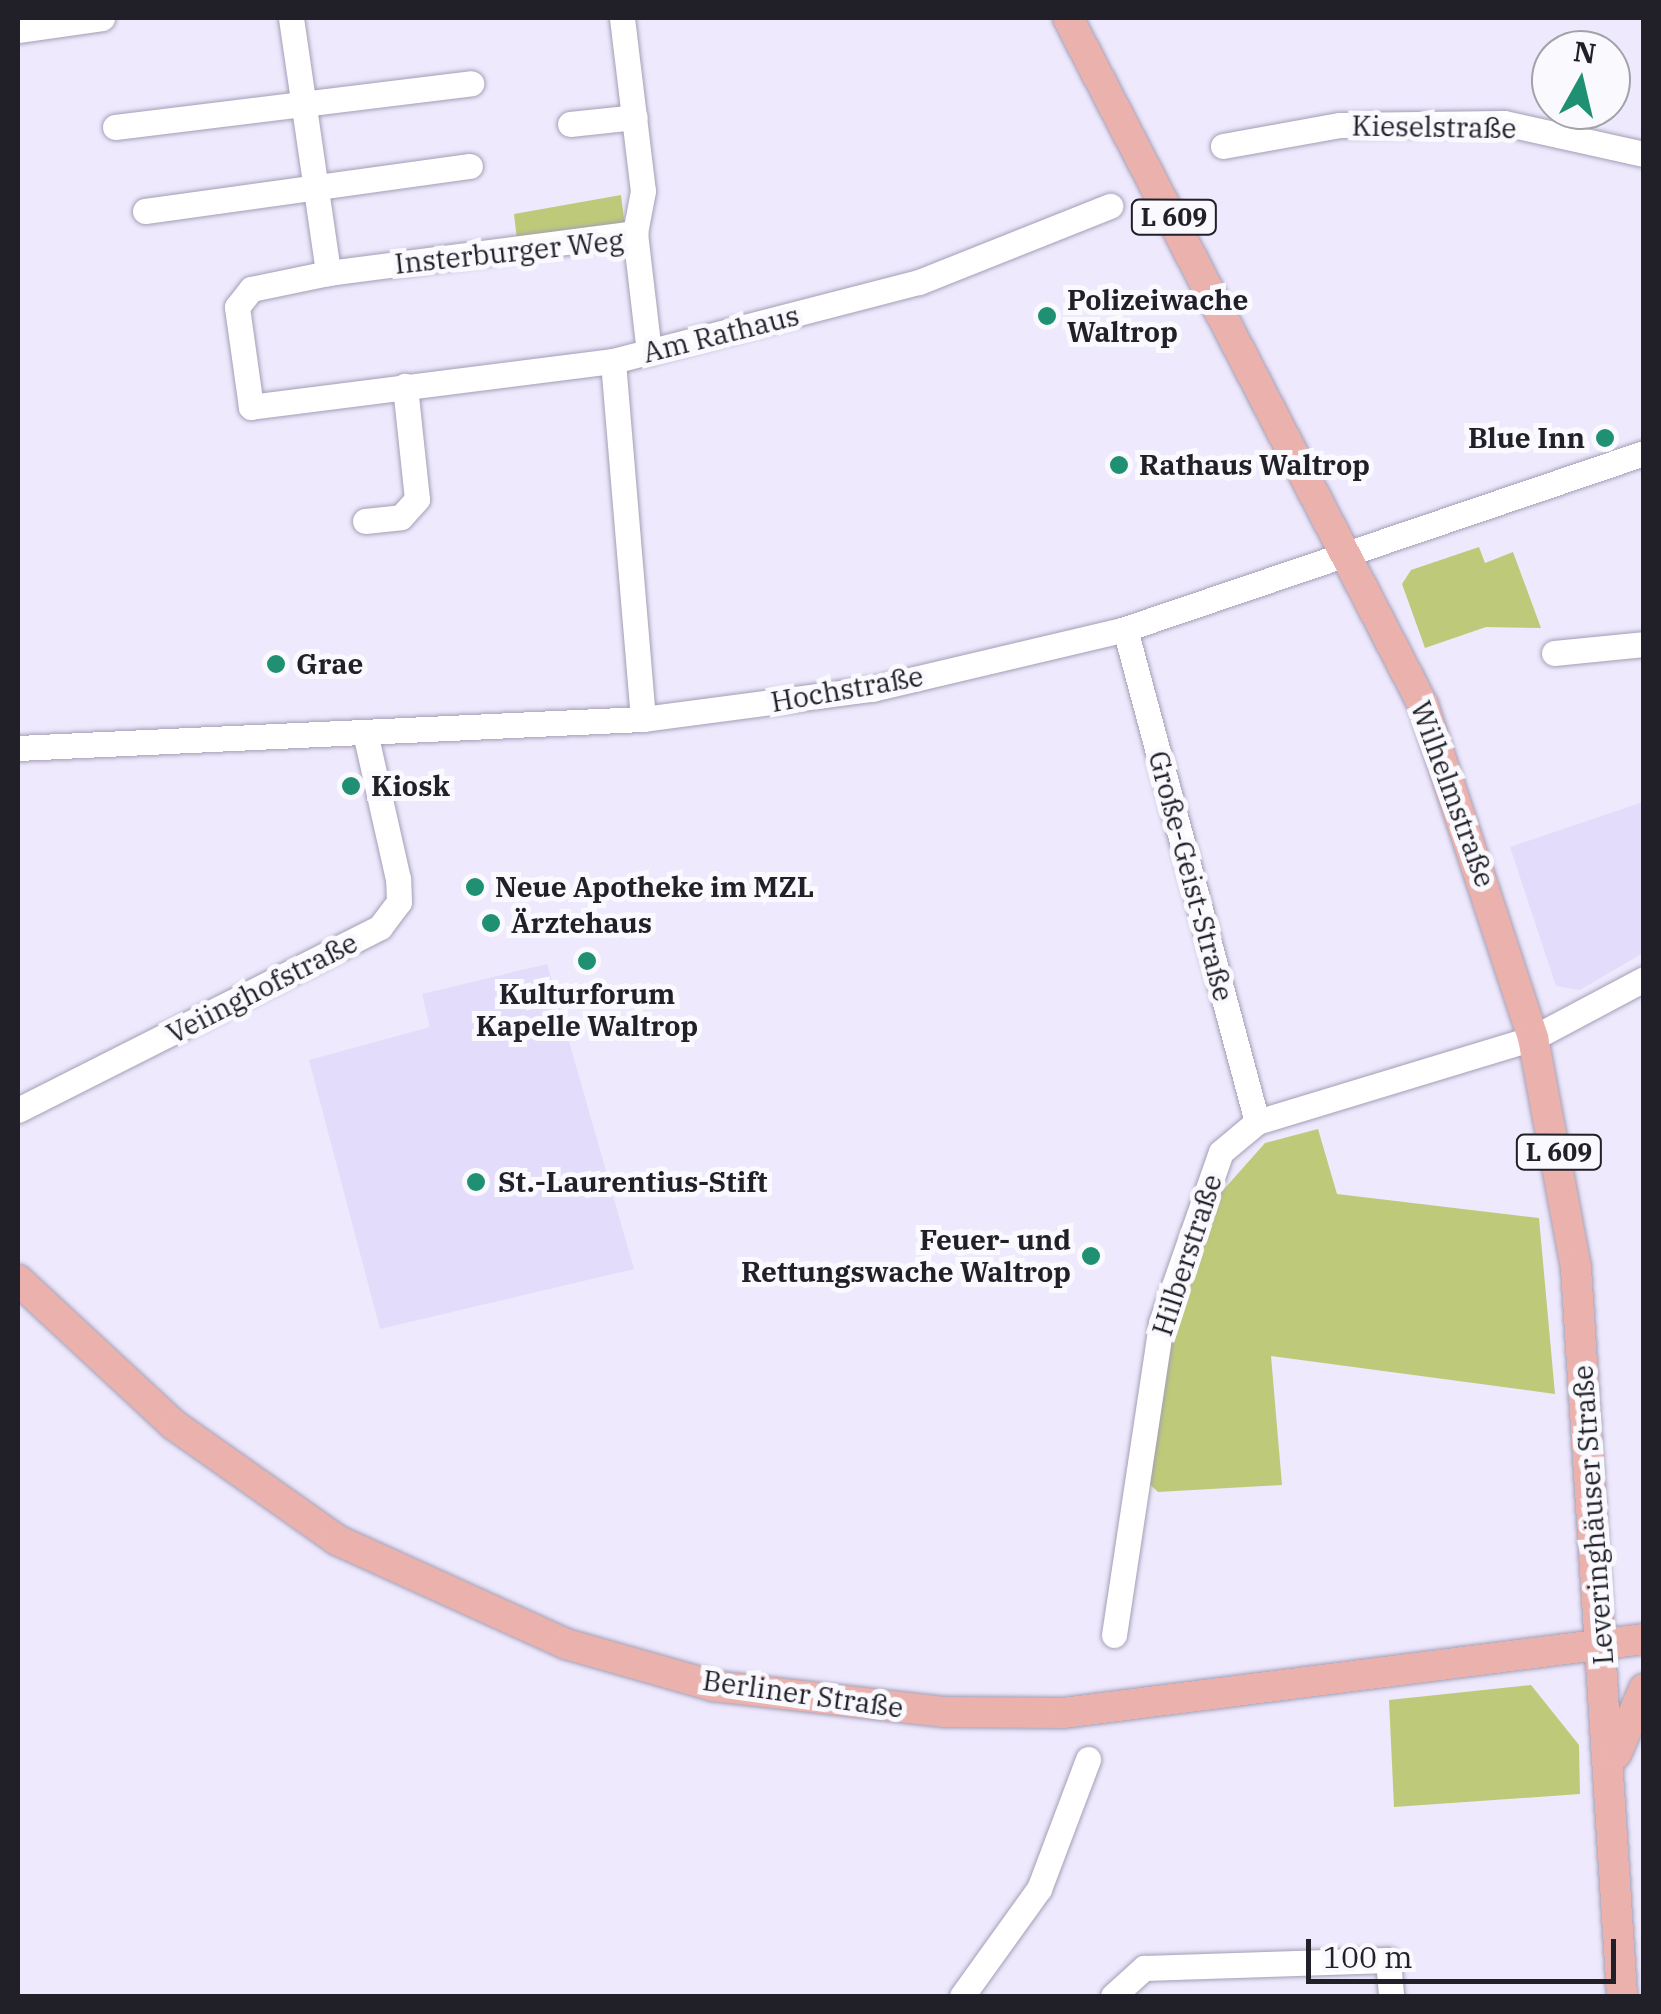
<!DOCTYPE html>
<html>
<head>
<meta charset="utf-8">
<style>
	body { margin:0 }
	#map { position:relative; width:1661px; height:2014px; overflow:hidden; background:#eee9fd; font-family:"IBM Plex Serif",serif }
	div>[style] { position:absolute }
	[style*='--x'] { left:calc(var(--x)*1px); top:calc(var(--y)*1px); width:calc(var(--w)*1px); rotate:calc(var(--a)*1deg) }
	.built>* { inset:0; background:#e4dcfb }
	.green>* { inset:0; background:#beca79 }
	.roads { filter:drop-shadow(0 0 2px #a49eb5) drop-shadow(0 0 2px #a49eb5) }
	.minor>* { height:25px; margin:-12.5px; padding:0 12.5px; transform-origin:12.5px; border-radius:12.5px; background:#fff }
	.major>* { height:30px; margin:-15px; padding:0 15px; transform-origin:15px; border-radius:15px; background:#ebb2ad }
	.dots>* { width:28px; height:28px; translate:-50% -50%; box-sizing:border-box; border:5px solid #faf9fe; border-radius:50% }
	span { translate:-50% -50%; white-space:nowrap; text-align:center; line-height:1.15; -webkit-text-stroke:10px #faf9fe; paint-order:stroke }
	.shield-label span { padding:2px 8px; background:#faf9fe; border:2px solid; border-radius:8px; -webkit-text-stroke-width:0 }
	.shield-label { font-size:25px; color:#211f27; font-weight:700 }
	.street-label { font-size:28px; color:#211f27 }
	.poi-label { font-size:28px; color:#211f27; font-weight:700 }
	.left { translate:0 -50%; text-align:left }
	.right { translate:-100% -50%; text-align:right }
	.frame { position:absolute; inset:0; border:20px solid #211f27; pointer-events:none }
	.north { position:absolute; left:1531px; top:30px; width:100px; height:100px; box-sizing:border-box; background:#faf9fe; border:2px solid #a3a2a8; border-radius:50%; rotate:8deg; font-size:28px; font-weight:700; line-height:40px; text-align:center; color:#211f27 }
	.north::after { content:''; display:block; margin:auto; width:35px; height:45px; background:#1f9071; clip-path:polygon(50% 0,100% 100%,50% 72%,0 100%) }
	.scale { position:absolute; left:1306px; top:1939px; width:310px; height:45px; box-sizing:border-box; border:5px solid #211f27; border-top:0; padding-left:12px; font-size:30px; line-height:35px; white-space:nowrap; color:#211f27; -webkit-text-stroke:8px #faf9fe; paint-order:stroke }
</style>
</head>
<body>
<div id="map">
	<div class="built">
		<i style="clip-path:polygon(1643px 802px,1643px 953px,1580px 990px,1556px 986px,1510px 847px)"></i>
		<i style="clip-path:polygon(547px 964px,634px 1269px,380px 1329px,309px 1060px,430px 1027px,422px 994px)"></i>
	</div>
	<div class="green">
		<i style="clip-path:polygon(621px 195px,625px 227px,517px 240px,514px 214px)"></i>
		<i style="clip-path:polygon(1479px 547px,1485px 563px,1513px 552px,1541px 628px,1486px 627px,1425px 648px,1402px 584px,1411px 570px)"></i>
		<i style="clip-path:polygon(1318px 1129px,1337px 1194px,1539px 1218px,1555px 1394px,1271px 1356px,1282px 1485px,1158px 1492px,1144px 1479px,1163px 1342px,1210px 1205px,1265px 1143px)"></i>
		<i style="clip-path:polygon(1531px 1685px,1579px 1745px,1580px 1794px,1394px 1807px,1389px 1700px)"></i>
	</div>
	<div class="roads">
		<div class="minor">
			<i style="--x:291;--y:18;--w:258;--a:81.7"></i>
			<i style="--x:622;--y:18;--w:174;--a:83.1"></i>
			<i style="--x:643;--y:191;--w:43;--a:100.8"></i>
			<i style="--x:18;--y:30;--w:85;--a:-8.1"></i>
			<i style="--x:570;--y:124;--w:65;--a:-6.1"></i>
			<i style="--x:115;--y:127;--w:359;--a:-7"></i>
			<i style="--x:1223;--y:146;--w:119;--a:-10.2"></i>
			<i style="--x:1340;--y:125;--w:164;--a:-0.7"></i>
			<i style="--x:1504;--y:123;--w:143;--a:12.5"></i>
			<i style="--x:145;--y:211;--w:328;--a:-7.9"></i>
			<i style="--x:613;--y:361;--w:365;--a:172.8"></i>
			<i style="--x:251;--y:407;--w:101;--a:-98"></i>
			<i style="--x:237;--y:307;--w:23;--a:-52"></i>
			<i style="--x:251;--y:289;--w:79;--a:-11.7"></i>
			<i style="--x:328;--y:273;--w:310;--a:-7.4"></i>
			<i style="--x:635;--y:233;--w:120;--a:83.3"></i>
			<i style="--x:365;--y:521;--w:36;--a:-6"></i>
			<i style="--x:401;--y:517;--w:24;--a:-48"></i>
			<i style="--x:417;--y:499;--w:114;--a:-96.1"></i>
			<i style="--x:1125;--y:629;--w:510;--a:75.01"></i>
			<i style="--x:1554;--y:653;--w:90;--a:-5.7"></i>
			<i style="--x:643;--y:719;--w:359;--a:-94.8"></i>
			<i style="--x:613;--y:361;--w:316;--a:-14.5"></i>
			<i style="--x:919;--y:282;--w:206;--a:-21.7"></i>
			<i style="--x:18;--y:748;--w:626;--a:-2.66"></i>
			<i style="--x:643;--y:719;--w:231;--a:-7.5"></i>
			<i style="--x:872;--y:689;--w:260;--a:-13.3"></i>
			<i style="--x:1125;--y:629;--w:548;--a:-18.73"></i>
			<i style="--x:18;--y:1110;--w:406;--a:-26.8"></i>
			<i style="--x:380;--y:927;--w:31;--a:-53"></i>
			<i style="--x:399;--y:902;--w:23;--a:-92"></i>
			<i style="--x:398;--y:879;--w:146;--a:-102.7"></i>
			<i style="--x:1114;--y:1635;--w:316;--a:-81.4"></i>
			<i style="--x:1161;--y:1323;--w:181;--a:-70.7"></i>
			<i style="--x:1221;--y:1152;--w:47;--a:-39.8"></i>
			<i style="--x:1257;--y:1122;--w:288;--a:-16.9"></i>
			<i style="--x:1533;--y:1038;--w:126;--a:-28"></i>
			<i style="--x:962;--y:1996;--w:132;--a:-54.3"></i>
			<i style="--x:1039;--y:1889;--w:139;--a:-69.3"></i>
			<i style="--x:1113;--y:1996;--w:42;--a:-42.1"></i>
			<i style="--x:1144;--y:1968;--w:244;--a:-1.9"></i>
			<i style="--x:1388;--y:1960;--w:36;--a:85"></i>
		</div>
		<div class="major">
			<i style="--x:1068;--y:18;--w:773;--a:62.67"></i>
			<i style="--x:1423;--y:705;--w:351;--a:71.7"></i>
			<i style="--x:1533;--y:1038;--w:234;--a:79.4"></i>
			<i style="--x:1576;--y:1268;--w:729;--a:86.38"></i>
			<i style="--x:18;--y:1280;--w:213;--a:42.9"></i>
			<i style="--x:174;--y:1425;--w:199;--a:35.2"></i>
			<i style="--x:337;--y:1540;--w:252;--a:24.4"></i>
			<i style="--x:566;--y:1644;--w:153;--a:15.9"></i>
			<i style="--x:713;--y:1686;--w:234;--a:6.4"></i>
			<i style="--x:946;--y:1712;--w:117;--a:0.5"></i>
			<i style="--x:1063;--y:1713;--w:586;--a:-7.26"></i>
			<i style="--x:1616;--y:1754;--w:71;--a:-66.7"></i>
		</div>
	</div>
	<div class="dots">
		<i style="left:1047px;top:316px;background:#1f9071"></i>
		<i style="left:1605px;top:438px;background:#1f9071"></i>
		<i style="left:1119px;top:465px;background:#1f9071"></i>
		<i style="left:276px;top:664px;background:#1f9071"></i>
		<i style="left:351px;top:786px;background:#1f9071"></i>
		<i style="left:475px;top:887px;background:#1f9071"></i>
		<i style="left:491px;top:923px;background:#1f9071"></i>
		<i style="left:587px;top:961px;background:#1f9071"></i>
		<i style="left:476px;top:1182px;background:#1f9071"></i>
		<i style="left:1091px;top:1256px;background:#1f9071"></i>
	</div>
	<div class="shield-label">
		<span style="left:1174px;top:217px">L 609</span>
		<span style="left:1559px;top:1152px">L 609</span>
	</div>
	<div class="street-label">
		<span style="left:1434px;top:127px;rotate:1deg">Kieselstraße</span>
		<span style="left:509px;top:252px;rotate:-6deg">Insterburger Weg</span>
		<span style="left:721px;top:334px;rotate:-14deg">Am Rathaus</span>
		<span style="left:847px;top:689px;rotate:-10deg">Hochstraße</span>
		<span style="left:1453px;top:794px;rotate:70deg">Wilhelmstraße</span>
		<span style="left:1191px;top:876px;rotate:75deg">Große-Geist-Straße</span>
		<span style="left:262px;top:988px;rotate:-27deg">Veiinghofstraße</span>
		<span style="left:1187px;top:1255px;rotate:-72deg">Hilberstraße</span>
		<span style="left:1593px;top:1515px;rotate:-94deg">Leveringhäuser Straße</span>
		<span style="left:803px;top:1694px;rotate:8deg">Berliner Straße</span>
	</div>
	<div class="poi-label">
		<span class="left" style="left:1067px;top:316px">Polizeiwache<br>Waltrop</span>
		<span class="right" style="left:1585px;top:438px">Blue Inn</span>
		<span class="left" style="left:1139px;top:465px">Rathaus Waltrop</span>
		<span class="left" style="left:296px;top:664px">Grae</span>
		<span class="left" style="left:371px;top:786px">Kiosk</span>
		<span class="left" style="left:495px;top:887px">Neue Apotheke im MZL</span>
		<span class="left" style="left:511px;top:923px">Ärztehaus</span>
		<span style="left:587px;top:1010px">Kulturforum<br>Kapelle Waltrop</span>
		<span class="left" style="left:498px;top:1182px">St.-Laurentius-Stift</span>
		<span class="right" style="left:1071px;top:1256px">Feuer- und<br>Rettungswache Waltrop</span>
	</div>
	<div class="frame"></div>
	<div class="north">N</div>
	<div class="scale">100 m</div>
</div>
</body>
</html>
